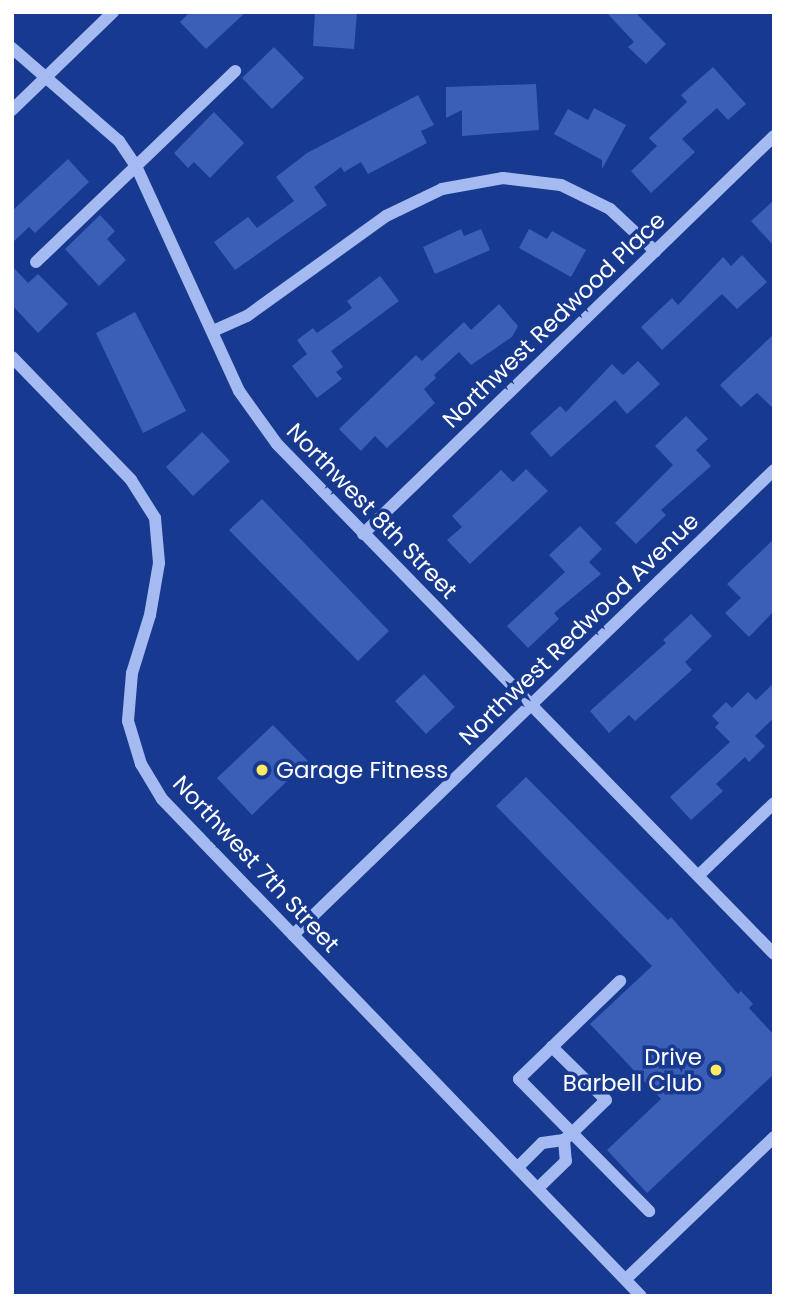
<!DOCTYPE html>
<html>
<head>
<meta charset="utf-8">
<style>
	body { margin:0 }
	#map { position:relative; width:786px; height:1308px; overflow:hidden; background:#17398f; font-family:Poppins,sans-serif }
	div>[style] { position:absolute }
	[style*='--x'] { left:calc(var(--x)*1px); top:calc(var(--y)*1px); width:calc(var(--w)*1px); rotate:calc(var(--a)*1deg) }
	.building>* { inset:0; background:#3b5fb6 }
	.minor>* { height:12px; margin:-6px; padding:0 6px; transform-origin:6px; border-radius:6px; background:#a4baf0 }
	.dots>* { width:19px; height:19px; translate:-50% -50%; box-sizing:border-box; border:4px solid #17398f; border-radius:50% }
	span { translate:-50% -50%; white-space:nowrap; text-align:center; line-height:1.15; -webkit-text-stroke:7px #17398f; paint-order:stroke }
	.street-label { font-size:23px; color:#fff }
	.poi-label { font-size:23px; color:#fff }
	.left { translate:0 -50%; text-align:left }
	.right { translate:-100% -50%; text-align:right }
	.frame { position:absolute; inset:0; border:14px solid #fff; pointer-events:none }
</style>
</head>
<body>
<div id="map">
	<div class="building">
		<i style="clip-path:polygon(190px 12px,246px 12px,206px 49px,180px 22px)"></i>
		<i style="clip-path:polygon(315px 12px,357px 12px,354px 49px,313px 46px)"></i>
		<i style="clip-path:polygon(606px 12px,635px 12px,666px 44px,646px 64px,628px 47px,634px 42px)"></i>
		<i style="clip-path:polygon(274px 47px,304px 78px,272px 109px,242px 78px)"></i>
		<i style="clip-path:polygon(713px 67px,746px 104px,728px 120px,717px 108px,682px 139px,695px 152px,651px 193px,631px 171px,657px 146px,649px 138px,687px 102px,681px 95px)"></i>
		<i style="clip-path:polygon(536px 84px,539px 130px,462px 136px,462px 110px,446px 118px,446px 87px)"></i>
		<i style="clip-path:polygon(418px 95px,434px 125px,421px 131px,427px 143px,368px 174px,361px 162px,344px 172px,341px 167px,314px 187px,327px 205px,235px 270px,214px 242px,248px 217px,257px 228px,294px 201px,276px 177px,307px 153px)"></i>
		<i style="clip-path:polygon(594px 108px,626px 125px,602px 169px,602px 160px,554px 134px,568px 109px,588px 120px)"></i>
		<i style="clip-path:polygon(214px 112px,244px 143px,210px 178px,194px 162px,188px 168px,174px 153px)"></i>
		<i style="clip-path:polygon(68px 159px,89px 182px,35px 233px,29px 227px,12px 243px,12px 211px)"></i>
		<i style="clip-path:polygon(774px 200px,774px 246px,751px 221px)"></i>
		<i style="clip-path:polygon(100px 215px,115px 231px,107px 239px,126px 260px,99px 286px,65px 249px)"></i>
		<i style="clip-path:polygon(461px 229px,464px 236px,481px 229px,490px 250px,435px 274px,423px 247px)"></i>
		<i style="clip-path:polygon(529px 229px,547px 239px,552px 231px,586px 250px,571px 277px,519px 248px)"></i>
		<i style="clip-path:polygon(742px 255px,767px 282px,737px 309px,722px 294px,662px 350px,641px 327px,672px 298px,678px 305px,723px 257px,731px 266px)"></i>
		<i style="clip-path:polygon(12px 266px,28px 283px,38px 274px,68px 304px,38px 333px,12px 305px)"></i>
		<i style="clip-path:polygon(380px 276px,399px 301px,331px 351px,343px 367px,336px 372px,342px 379px,317px 398px,292px 366px,307px 354px,297px 340px,313px 328px,317px 333px,352px 308px,347px 301px)"></i>
		<i style="clip-path:polygon(499px 304px,518px 326px,512px 337px,471px 365px,459px 352px,434px 375px,436px 378px,424px 389px,435px 403px,387px 448px,375px 436px,361px 451px,339px 429px,416px 355px,422px 361px,464px 322px,471px 330px)"></i>
		<i style="clip-path:polygon(135px 312px,186px 411px,143px 433px,96px 333px)"></i>
		<i style="clip-path:polygon(774px 334px,774px 409px,757px 393px,741px 407px,720px 385px)"></i>
		<i style="clip-path:polygon(638px 361px,660px 384px,627px 414px,615px 400px,551px 457px,530px 433px,560px 406px,566px 412px,612px 364px,623px 375px)"></i>
		<i style="clip-path:polygon(686px 416px,708px 439px,696px 450px,711px 466px,661px 510px,666px 515px,636px 544px,615px 523px,673px 465px,655px 446px)"></i>
		<i style="clip-path:polygon(202px 432px,230px 461px,193px 496px,166px 467px)"></i>
		<i style="clip-path:polygon(526px 469px,548px 491px,470px 564px,447px 540px,462px 527px,452px 516px,501px 470px,513px 482px)"></i>
		<i style="clip-path:polygon(262px 499px,389px 631px,358px 661px,229px 530px)"></i>
		<i style="clip-path:polygon(580px 526px,602px 549px,589px 562px,601px 574px,554px 613px,559px 619px,528px 648px,507px 626px,565px 572px,549px 555px)"></i>
		<i style="clip-path:polygon(774px 539px,774px 611px,749px 637px,725px 613px,741px 598px,727px 584px)"></i>
		<i style="clip-path:polygon(691px 614px,712px 636px,685px 662px,692px 670px,635px 721px,629px 715px,609px 733px,590px 711px,666px 643px,663px 640px)"></i>
		<i style="clip-path:polygon(424px 674px,455px 707px,426px 734px,395px 701px)"></i>
		<i style="clip-path:polygon(774px 683px,774px 718px,755px 736px,765px 746px,749px 762px,745px 757px,716px 784px,723px 791px,691px 820px,670px 797px,730px 742px,715px 727px,719px 723px,712px 716px,726px 702px,732px 708px,748px 692px,756px 700px)"></i>
		<i style="clip-path:polygon(273px 725px,308px 761px,252px 815px,217px 778px)"></i>
		<i style="clip-path:polygon(526px 777px,668px 920px,671px 917px,738px 994px,741px 991px,753px 1004px,749px 1008px,774px 1035px,774px 1074px,647px 1193px,607px 1150px,661px 1099px,590px 1024px,652px 966px,496px 806px)"></i>
	</div>
	<div class="minor">
		<i style="--x:12;--y:48;--w:142;--a:41"></i>
		<i style="--x:119;--y:141;--w:30;--a:56"></i>
		<i style="--x:136;--y:166;--w:247;--a:65.4"></i>
		<i style="--x:239;--y:391;--w:65;--a:54.4"></i>
		<i style="--x:277;--y:444;--w:712;--a:45.74"></i>
		<i style="--x:12;--y:110;--w:141;--a:-44.1"></i>
		<i style="--x:36;--y:262;--w:276;--a:-43.8"></i>
		<i style="--x:213;--y:331;--w:37;--a:-24"></i>
		<i style="--x:247;--y:316;--w:171;--a:-35.7"></i>
		<i style="--x:386;--y:216;--w:62;--a:-25.7"></i>
		<i style="--x:442;--y:189;--w:62;--a:-10.2"></i>
		<i style="--x:503;--y:178;--w:58;--a:6.9"></i>
		<i style="--x:561;--y:185;--w:55;--a:26.1"></i>
		<i style="--x:610;--y:209;--w:62;--a:43"></i>
		<i style="--x:12;--y:357;--w:171;--a:45.9"></i>
		<i style="--x:131;--y:480;--w:45;--a:57.7"></i>
		<i style="--x:155;--y:518;--w:45;--a:84.9"></i>
		<i style="--x:159;--y:563;--w:53;--a:99.8"></i>
		<i style="--x:150;--y:615;--w:61;--a:107.2"></i>
		<i style="--x:132;--y:673;--w:48;--a:94.8"></i>
		<i style="--x:128;--y:721;--w:45;--a:73.2"></i>
		<i style="--x:141;--y:764;--w:41;--a:59"></i>
		<i style="--x:162;--y:799;--w:690;--a:46.06"></i>
		<i style="--x:363;--y:534;--w:572;--a:-44.08"></i>
		<i style="--x:699;--y:875;--w:104;--a:-43.8"></i>
		<i style="--x:293;--y:935;--w:669;--a:-44.03"></i>
		<i style="--x:552;--y:1047;--w:95;--a:-44.1"></i>
		<i style="--x:564;--y:1140;--w:11;--a:-41"></i>
		<i style="--x:572;--y:1133;--w:47;--a:-44.1"></i>
		<i style="--x:606;--y:1100;--w:76;--a:-135.5"></i>
		<i style="--x:552;--y:1047;--w:46;--a:135.9"></i>
		<i style="--x:519;--y:1079;--w:76;--a:45.5"></i>
		<i style="--x:572;--y:1133;--w:110;--a:45.4"></i>
		<i style="--x:518;--y:1167;--w:34;--a:-45"></i>
		<i style="--x:542;--y:1143;--w:22;--a:-8"></i>
		<i style="--x:564;--y:1140;--w:21;--a:85"></i>
		<i style="--x:566;--y:1161;--w:39;--a:136"></i>
		<i style="--x:626;--y:1279;--w:205;--a:-43.8"></i>
	</div>
	<div class="dots">
		<i style="left:262px;top:770px;background:#ffea62"></i>
		<i style="left:716px;top:1070px;background:#ffea62"></i>
	</div>
	<div class="street-label">
		<span style="left:554px;top:320px;rotate:-44deg">Northwest Redwood Place</span>
		<span style="left:372px;top:511px;rotate:46deg">Northwest 8th Street</span>
		<span style="left:579px;top:629px;rotate:-44deg">Northwest Redwood Avenue</span>
		<span style="left:256px;top:864px;rotate:47deg">Northwest 7th Street</span>
	</div>
	<div class="poi-label">
		<span class="left" style="left:276px;top:770px">Garage Fitness</span>
		<span class="right" style="left:702px;top:1070px">Drive<br>Barbell Club</span>
	</div>
	<div class="frame"></div>
</div>
</body>
</html>
